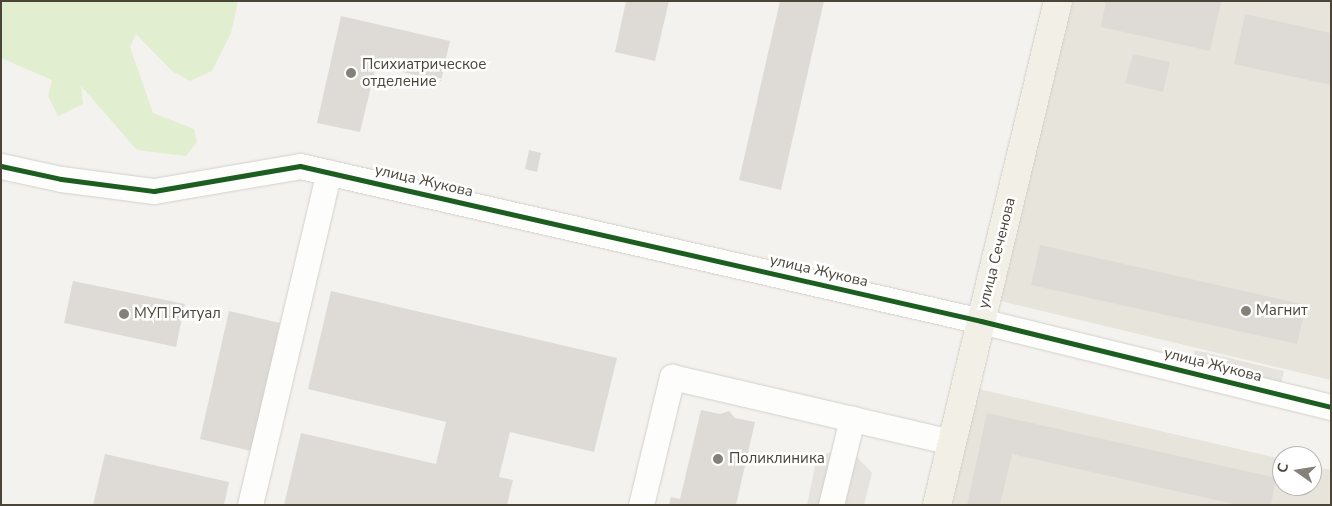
<!DOCTYPE html>
<html>
<head>
<meta charset="utf-8">
<style>
	body { margin:0 }
	#map { position:relative; width:1332px; height:506px; overflow:hidden; background:#f4f2ee; font-family:"Nunito Sans",sans-serif }
	div>[style] { position:absolute }
	[style*='--x'] { left:calc(var(--x)*1px); top:calc(var(--y)*1px); width:calc(var(--w)*1px); rotate:calc(var(--a)*1deg) }
	.residential>* { inset:0; background:#e7e4dc }
	.green>* { inset:0; background:#e1eecf }
	.parking>* { inset:0; background:#e6e3df }
	.building>* { inset:0; background:#dedbd6 }
	.roads { filter:drop-shadow(0 0 1px #d2d0cb) drop-shadow(0 0 1px #d2d0cb) }
	.minor>* { height:25px; margin:-12.5px; padding:0 12.5px; transform-origin:12.5px; border-radius:12.5px; background:#fdfdfc }
	.major>* { height:28px; margin:-14px; padding:0 14px; transform-origin:14px; border-radius:14px; background:#f2efe6 }
	.cycleway>* { height:5px; margin:-2.5px; padding:0 2.5px; transform-origin:2.5px; border-radius:2.5px; background:#1b5e20 }
	.dots>* { width:14px; height:14px; translate:-50% -50%; box-sizing:border-box; border:2px solid #fff; border-radius:50% }
	span { translate:-50% -50%; white-space:nowrap; text-align:center; line-height:1.15; -webkit-text-stroke:5px #fff; paint-order:stroke }
	.poi-label { font-size:15px; color:#4b4439 }
	.left { translate:0 -50%; text-align:left }
	.street-label { font-size:15px; color:#4b4439 }
	.frame { position:absolute; inset:0; border:2px solid #4b4439; pointer-events:none }
	.north { position:absolute; left:1272px; top:446px; width:50px; height:50px; box-sizing:border-box; background:#fff; border:1px solid #b7b4b0; border-radius:50%; rotate:283deg; font-size:14px; font-weight:700; line-height:20px; text-align:center; color:#4b4439 }
	.north::after { content:''; display:block; margin:auto; width:18px; height:22px; background:#868178; clip-path:polygon(50% 0,100% 100%,50% 72%,0 100%) }
</style>
</head>
<body>
<div id="map">
	<div class="residential">
		<i style="clip-path:polygon(1066px 1px,1331px 1px,1331px 380px,996px 300px)"></i>
		<i style="clip-path:polygon(979px 389px,1282px 459px,1282px 486px,1312px 486px,1312px 466px,1331px 470px,1331px 505px,952px 505px)"></i>
	</div>
	<div class="green">
		<i style="clip-path:polygon(1px 1px,238px 1px,231px 33px,212px 71px,190px 81px,172px 71px,136px 34px,130px 47px,153px 113px,194px 129px,197px 142px,186px 156px,137px 150px,81px 86px,83px 104px,58px 116px,48px 96px,52px 80px,1px 58px)"></i>
	</div>
	<div class="parking">
		<i style="clip-path:polygon(1195px 350px,1284px 371px,1280px 388px,1191px 367px)"></i>
		<i style="clip-path:polygon(835px 451px,856px 456px,872px 473px,864px 505px,807px 505px,817px 457px)"></i>
	</div>
	<div class="building">
		<i style="clip-path:polygon(626px 1px,669px 1px,655px 61px,615px 52px)"></i>
		<i style="clip-path:polygon(780px 1px,824px 1px,781px 190px,739px 180px)"></i>
		<i style="clip-path:polygon(1106px 1px,1221px 2px,1210px 51px,1101px 27px)"></i>
		<i style="clip-path:polygon(1245px 14px,1331px 33px,1331px 85px,1234px 64px)"></i>
		<i style="clip-path:polygon(341px 16px,450px 41px,441px 81px,376px 66px,360px 132px,317px 123px)"></i>
		<i style="clip-path:polygon(1133px 54px,1170px 62px,1163px 92px,1125px 83px)"></i>
		<i style="clip-path:polygon(529px 150px,541px 153px,537px 172px,525px 169px)"></i>
		<i style="clip-path:polygon(1040px 245px,1306px 305px,1297px 344px,1031px 285px)"></i>
		<i style="clip-path:polygon(73px 281px,185px 304px,176px 347px,64px 323px)"></i>
		<i style="clip-path:polygon(331px 291px,617px 358px,594px 452px,510px 432px,499px 477px,513px 480px,507px 505px,284px 505px,301px 433px,436px 464px,446px 422px,308px 389px)"></i>
		<i style="clip-path:polygon(229px 311px,280px 323px,251px 451px,200px 439px)"></i>
		<i style="clip-path:polygon(701px 410px,720px 414px,729px 411px,735px 418px,755px 422px,736px 505px,669px 505px,671px 497px,680px 499px)"></i>
		<i style="clip-path:polygon(987px 413px,1276px 478px,1271px 505px,1238px 505px,1012px 454px,1000px 505px,967px 505px)"></i>
		<i style="clip-path:polygon(105px 454px,229px 482px,224px 505px,93px 505px)"></i>
	</div>
	<div class="roads">
		<div class="minor">
			<i style="--x:1;--y:166;--w:61;--a:12.2"></i>
			<i style="--x:61;--y:179;--w:94;--a:7.4"></i>
			<i style="--x:154;--y:191;--w:148;--a:-9.7"></i>
			<i style="--x:300;--y:166;--w:698;--a:12.82"></i>
			<i style="--x:981;--y:321;--w:360;--a:13.8"></i>
			<i style="--x:250;--y:505;--w:342;--a:-76.7"></i>
			<i style="--x:641;--y:505;--w:132;--a:-76.4"></i>
			<i style="--x:672;--y:377;--w:287;--a:13.1"></i>
			<i style="--x:831;--y:505;--w:89;--a:-76.3"></i>
		</div>
		<div class="major">
			<i style="--x:937;--y:505;--w:518;--a:-76.5"></i>
		</div>
	</div>
	<div class="cycleway">
		<i style="--x:1;--y:166;--w:61;--a:12.2"></i>
		<i style="--x:61;--y:179;--w:94;--a:7.4"></i>
		<i style="--x:154;--y:191;--w:148;--a:-9.7"></i>
		<i style="--x:300;--y:166;--w:698;--a:12.82"></i>
		<i style="--x:981;--y:321;--w:360;--a:13.8"></i>
	</div>
	<div class="dots">
		<i style="left:351px;top:73px;background:#868178"></i>
		<i style="left:1246px;top:311px;background:#868178"></i>
		<i style="left:124px;top:314px;background:#868178"></i>
		<i style="left:718px;top:459px;background:#868178"></i>
	</div>
	<div class="poi-label">
		<span class="left" style="left:362px;top:73px">Психиатрическое<br>отделение</span>
		<span class="left" style="left:1256px;top:311px">Магнит</span>
		<span class="left" style="left:134px;top:314px">МУП Ритуал</span>
		<span class="left" style="left:729px;top:459px">Поликлиника</span>
	</div>
	<div class="street-label">
		<span style="left:424px;top:181px;rotate:13deg">улица Жукова</span>
		<span style="left:997px;top:253px;rotate:-76deg">улица Сеченова</span>
		<span style="left:819px;top:271px;rotate:13deg">улица Жукова</span>
		<span style="left:1213px;top:365px;rotate:14deg">улица Жукова</span>
	</div>
	<div class="frame"></div>
	<div class="north">С</div>
</div>
</body>
</html>
